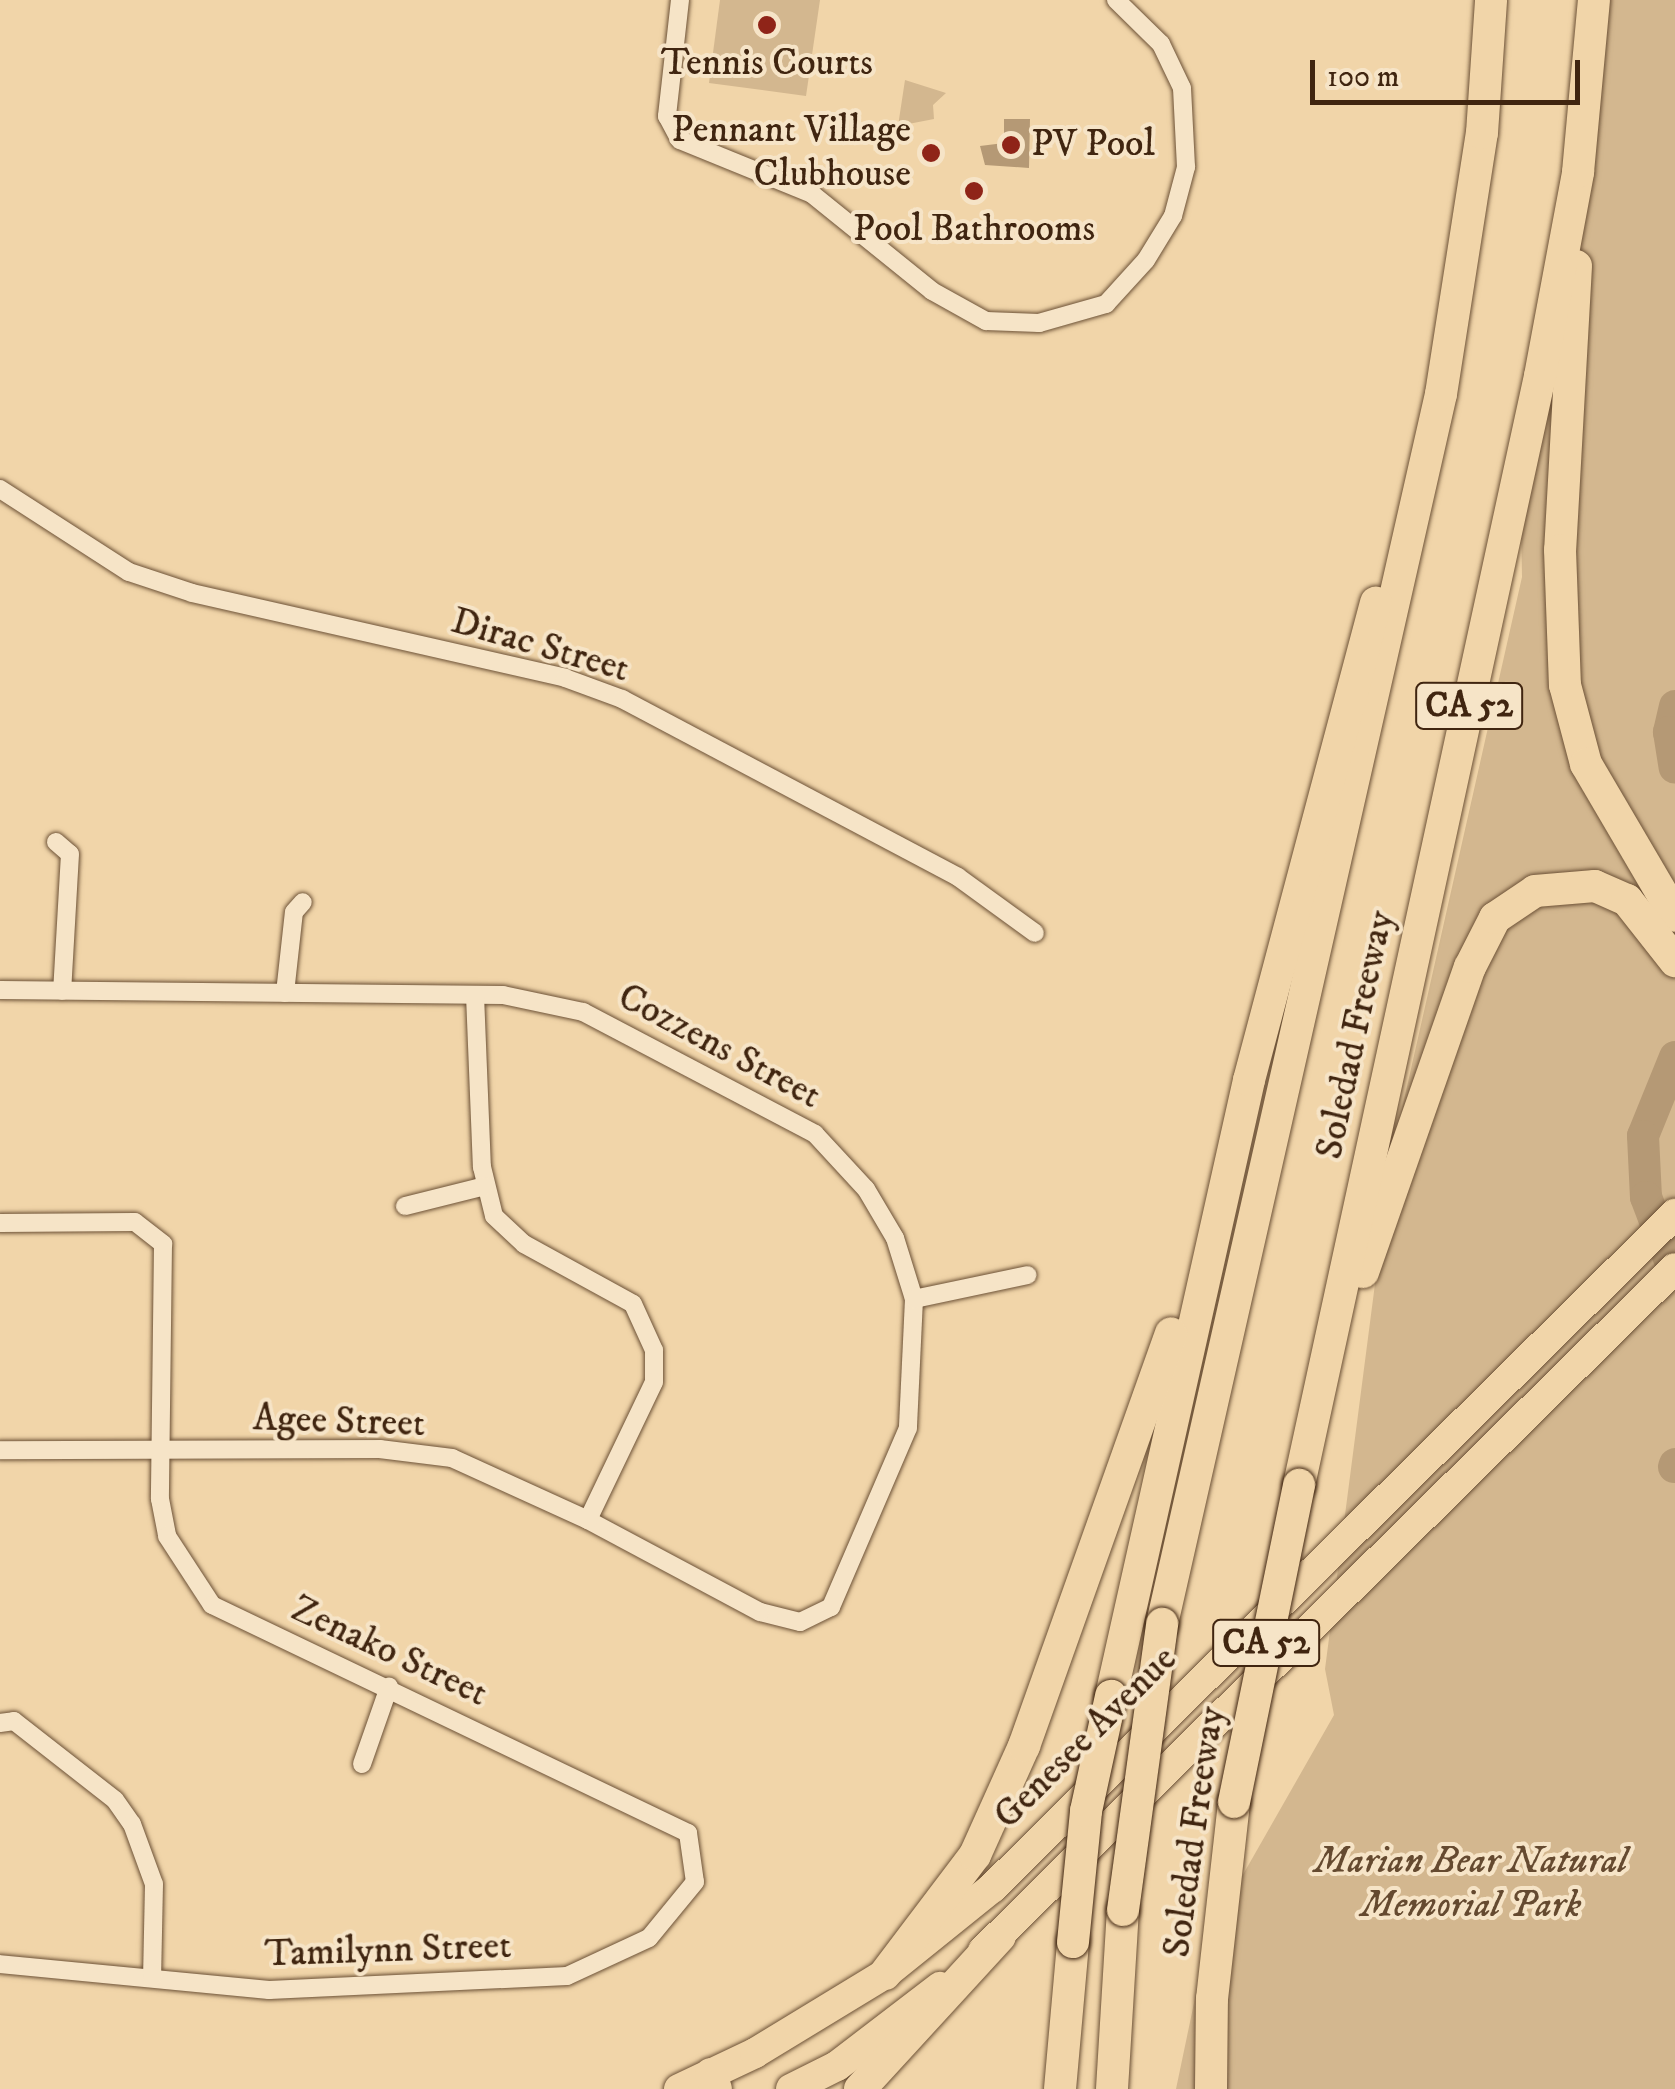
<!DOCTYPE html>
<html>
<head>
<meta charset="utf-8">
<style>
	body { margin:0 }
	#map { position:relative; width:1675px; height:2089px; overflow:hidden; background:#f1d5a9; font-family:"IM FELL DW Pica",serif }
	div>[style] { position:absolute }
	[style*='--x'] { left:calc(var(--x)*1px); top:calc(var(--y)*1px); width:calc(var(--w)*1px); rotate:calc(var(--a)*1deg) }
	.green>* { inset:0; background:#d3b78f }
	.water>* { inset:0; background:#b59975 }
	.river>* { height:32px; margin:-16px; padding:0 16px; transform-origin:16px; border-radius:16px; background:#b59975 }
	.roads { filter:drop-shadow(0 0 2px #6c5136) drop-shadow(0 0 2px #6c5136) }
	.street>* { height:18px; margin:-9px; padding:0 9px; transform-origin:9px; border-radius:9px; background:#f6e4c7 }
	.primary>* { height:30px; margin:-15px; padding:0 15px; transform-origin:15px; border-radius:15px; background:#f1d5a9 }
	.highway>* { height:32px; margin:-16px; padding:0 16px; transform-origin:16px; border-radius:16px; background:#f1d5a9 }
	.bridges { filter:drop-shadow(0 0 2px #402510) drop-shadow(0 0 2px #402510) }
	.highway-bridge>* { height:32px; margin:-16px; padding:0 16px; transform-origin:16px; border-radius:16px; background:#f1d5a9 }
	.dots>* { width:28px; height:28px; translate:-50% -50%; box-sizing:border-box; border:5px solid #f6e4c7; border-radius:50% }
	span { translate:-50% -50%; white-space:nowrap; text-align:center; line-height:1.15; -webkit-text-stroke:8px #f6e4c7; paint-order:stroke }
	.shield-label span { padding:2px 8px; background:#f6e4c7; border:2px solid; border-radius:8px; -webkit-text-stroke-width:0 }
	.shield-label { font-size:35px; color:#402510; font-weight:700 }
	.poi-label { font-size:38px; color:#402510 }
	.right { translate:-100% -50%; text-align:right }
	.left { translate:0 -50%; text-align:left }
	.street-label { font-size:38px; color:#402510 }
	.park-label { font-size:38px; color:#654a30; font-style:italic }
	.scale { position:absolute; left:1310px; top:60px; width:270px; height:45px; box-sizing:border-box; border:5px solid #402510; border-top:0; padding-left:12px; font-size:30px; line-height:35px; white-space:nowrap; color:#402510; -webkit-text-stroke:8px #f6e4c7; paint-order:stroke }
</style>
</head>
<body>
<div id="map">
	<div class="green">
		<i style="clip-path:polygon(720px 0,820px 0,806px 96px,709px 83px)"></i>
		<i style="clip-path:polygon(1579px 0,1675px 0,1675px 2089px,1176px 2089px,1208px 1936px,1334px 1715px,1325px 1669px,1392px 1153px,1522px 577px,1519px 420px,1567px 139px)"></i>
		<i style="clip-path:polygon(905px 80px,946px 93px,933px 105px,934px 119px,898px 126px)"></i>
	</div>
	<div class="water">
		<i style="clip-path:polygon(1004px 119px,1030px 119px,1029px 168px,985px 165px,980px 146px,1004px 143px)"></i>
	</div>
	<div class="river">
		<i style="--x:1675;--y:706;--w:27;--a:103"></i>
		<i style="--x:1669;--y:732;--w:36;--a:81"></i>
		<i style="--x:1675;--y:1057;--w:85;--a:112.1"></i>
		<i style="--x:1643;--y:1136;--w:61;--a:87.2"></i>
		<i style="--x:1646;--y:1197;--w:82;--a:69.4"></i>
		<i style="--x:1674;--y:1467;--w:3;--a:-72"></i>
	</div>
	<div class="roads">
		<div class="street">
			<i style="--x:680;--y:0;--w:117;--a:96.4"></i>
			<i style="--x:667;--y:116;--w:27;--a:62"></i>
			<i style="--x:680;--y:140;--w:143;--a:22.2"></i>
			<i style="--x:812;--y:194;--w:154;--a:38.9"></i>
			<i style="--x:932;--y:291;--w:62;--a:29.1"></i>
			<i style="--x:986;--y:321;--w:53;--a:2.2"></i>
			<i style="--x:1039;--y:323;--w:70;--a:-15.8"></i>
			<i style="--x:1106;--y:304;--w:59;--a:-47.7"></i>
			<i style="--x:1146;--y:260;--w:52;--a:-58.5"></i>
			<i style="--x:1173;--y:216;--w:51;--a:-75.1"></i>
			<i style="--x:1186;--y:167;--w:79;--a:-92.9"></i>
			<i style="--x:1182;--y:88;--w:49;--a:-115.5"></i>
			<i style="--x:1161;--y:44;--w:63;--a:-135.6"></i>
			<i style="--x:0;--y:489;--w:153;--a:32.8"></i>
			<i style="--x:129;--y:572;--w:66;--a:18.4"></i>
			<i style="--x:192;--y:593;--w:383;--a:12.8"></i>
			<i style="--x:565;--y:678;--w:61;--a:20.2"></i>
			<i style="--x:622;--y:699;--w:380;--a:27.9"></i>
			<i style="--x:958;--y:877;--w:95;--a:36"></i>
			<i style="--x:56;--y:842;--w:18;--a:41"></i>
			<i style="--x:70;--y:854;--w:137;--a:93.3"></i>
			<i style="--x:0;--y:990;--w:503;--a:0.57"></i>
			<i style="--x:503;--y:995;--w:82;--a:12"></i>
			<i style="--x:583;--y:1012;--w:262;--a:27.7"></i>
			<i style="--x:815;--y:1134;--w:75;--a:47.2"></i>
			<i style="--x:866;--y:1189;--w:57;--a:59.4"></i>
			<i style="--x:895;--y:1238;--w:64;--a:72.7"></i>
			<i style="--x:914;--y:1299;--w:129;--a:92.7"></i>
			<i style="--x:908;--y:1428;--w:195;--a:113.3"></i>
			<i style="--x:831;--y:1607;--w:34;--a:154"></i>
			<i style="--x:800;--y:1622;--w:41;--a:-166"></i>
			<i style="--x:760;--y:1612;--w:195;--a:-151.9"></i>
			<i style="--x:588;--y:1520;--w:149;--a:-155.5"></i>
			<i style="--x:452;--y:1458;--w:73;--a:-172.9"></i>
			<i style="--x:380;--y:1449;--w:380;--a:179.8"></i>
			<i style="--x:285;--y:993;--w:81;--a:-83.7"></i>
			<i style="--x:294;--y:912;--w:13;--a:-48"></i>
			<i style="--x:475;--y:995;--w:172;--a:87.7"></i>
			<i style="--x:482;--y:1167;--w:50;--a:76.2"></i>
			<i style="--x:494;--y:1216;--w:41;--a:43"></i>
			<i style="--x:524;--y:1244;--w:124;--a:28.8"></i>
			<i style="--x:633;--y:1304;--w:51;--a:65.5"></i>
			<i style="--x:654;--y:1350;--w:32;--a:90"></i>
			<i style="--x:654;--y:1382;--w:153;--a:115.6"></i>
			<i style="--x:405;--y:1206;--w:82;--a:-14"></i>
			<i style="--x:0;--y:1223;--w:135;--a:-0.4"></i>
			<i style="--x:135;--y:1222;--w:36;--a:38"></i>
			<i style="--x:163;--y:1244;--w:255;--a:90.7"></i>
			<i style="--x:160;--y:1499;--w:38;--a:79"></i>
			<i style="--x:167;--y:1536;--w:82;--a:56.9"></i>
			<i style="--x:212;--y:1605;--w:528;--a:25.59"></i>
			<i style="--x:688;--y:1833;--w:49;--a:81.9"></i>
			<i style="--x:695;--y:1882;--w:72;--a:129.4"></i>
			<i style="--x:649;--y:1938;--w:90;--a:155.1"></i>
			<i style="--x:567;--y:1976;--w:298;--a:177.3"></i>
			<i style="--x:269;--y:1990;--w:270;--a:-174.5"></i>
			<i style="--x:914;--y:1299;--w:116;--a:-11.9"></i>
			<i style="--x:0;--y:1723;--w:14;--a:-8"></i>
			<i style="--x:14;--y:1721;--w:128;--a:38"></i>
			<i style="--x:115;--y:1800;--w:29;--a:55"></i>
			<i style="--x:132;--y:1824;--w:64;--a:69.9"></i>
			<i style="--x:154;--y:1884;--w:94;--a:91.2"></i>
			<i style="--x:362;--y:1764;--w:82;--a:-70.7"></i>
		</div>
		<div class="primary">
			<i style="--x:983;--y:1951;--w:972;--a:-44.62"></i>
			<i style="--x:679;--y:2089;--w:84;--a:-25.3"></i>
			<i style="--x:755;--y:2053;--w:152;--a:-31.3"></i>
			<i style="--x:885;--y:1974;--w:137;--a:-38.8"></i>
			<i style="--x:992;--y:1888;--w:960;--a:-44.62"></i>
			<i style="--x:791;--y:2089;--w:51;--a:-26.6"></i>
			<i style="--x:837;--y:2066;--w:130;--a:-37.5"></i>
		</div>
		<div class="highway">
			<i style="--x:1576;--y:266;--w:284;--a:93.2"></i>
			<i style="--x:1560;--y:550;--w:135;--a:87.9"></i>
			<i style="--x:1565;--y:685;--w:82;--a:75.1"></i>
			<i style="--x:1586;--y:764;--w:176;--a:59.6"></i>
			<i style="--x:1363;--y:1272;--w:323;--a:-70.7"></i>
			<i style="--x:1470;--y:967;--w:55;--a:-63"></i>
			<i style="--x:1495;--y:918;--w:48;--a:-34"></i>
			<i style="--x:1535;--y:891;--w:60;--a:-4.8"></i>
			<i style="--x:1595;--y:886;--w:35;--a:24"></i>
			<i style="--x:1627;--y:900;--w:78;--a:51.8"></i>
			<i style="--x:1299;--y:1485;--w:1135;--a:-77.74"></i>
			<i style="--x:1540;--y:376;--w:208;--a:-79.4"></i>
			<i style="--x:1578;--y:172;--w:173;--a:-84.7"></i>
			<i style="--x:1162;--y:1624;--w:1261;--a:-77.22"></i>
			<i style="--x:1441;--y:394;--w:264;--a:-81.1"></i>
			<i style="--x:1482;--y:133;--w:133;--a:-86.1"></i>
			<i style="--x:1111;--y:1696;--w:631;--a:-77.37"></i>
			<i style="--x:1249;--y:1080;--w:494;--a:-75.1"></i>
			<i style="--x:885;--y:1974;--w:149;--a:-52.9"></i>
			<i style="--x:975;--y:1855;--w:120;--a:-65.8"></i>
			<i style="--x:1024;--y:1746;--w:438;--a:-70.4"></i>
			<i style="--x:711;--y:2074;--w:16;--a:72"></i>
			<i style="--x:860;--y:2089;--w:207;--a:-47.5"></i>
			<i style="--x:1060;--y:2089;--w:148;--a:-84.9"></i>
			<i style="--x:1112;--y:2089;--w:179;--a:-86.5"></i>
			<i style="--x:1211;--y:2089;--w:90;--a:-89.4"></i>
			<i style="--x:1212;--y:1999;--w:198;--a:-83.6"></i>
		</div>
	</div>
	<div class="bridges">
		<div class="highway-bridge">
			<i style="--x:1234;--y:1802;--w:324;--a:-78.4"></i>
			<i style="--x:1123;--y:1910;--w:289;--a:-82.2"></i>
			<i style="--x:1073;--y:1942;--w:132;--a:-84.3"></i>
			<i style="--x:1086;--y:1811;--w:118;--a:-77.7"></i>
		</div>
	</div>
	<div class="dots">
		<i style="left:767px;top:25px;background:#8f2418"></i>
		<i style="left:1011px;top:145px;background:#8f2418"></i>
		<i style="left:931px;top:153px;background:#8f2418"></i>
		<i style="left:974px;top:191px;background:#8f2418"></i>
	</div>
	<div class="shield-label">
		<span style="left:1469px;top:706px">CA 52</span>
		<span style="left:1266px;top:1643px">CA 52</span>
	</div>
	<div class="poi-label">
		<span style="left:767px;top:64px">Tennis Courts</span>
		<span class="right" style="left:911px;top:153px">Pennant Village<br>Clubhouse</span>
		<span class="left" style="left:1031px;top:145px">PV Pool</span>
		<span style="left:974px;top:230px">Pool Bathrooms</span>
	</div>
	<div class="street-label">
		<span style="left:540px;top:646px;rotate:16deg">Dirac Street</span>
		<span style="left:1356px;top:1035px;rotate:-78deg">Soledad Freeway</span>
		<span style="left:719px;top:1047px;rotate:28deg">Cozzens Street</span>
		<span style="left:339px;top:1422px;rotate:2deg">Agee Street</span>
		<span style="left:389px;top:1652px;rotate:25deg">Zenako Street</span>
		<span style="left:1086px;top:1738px;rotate:-45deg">Genesee Avenue</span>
		<span style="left:1195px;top:1832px;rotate:-82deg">Soledad Freeway</span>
		<span style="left:388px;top:1951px;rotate:-2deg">Tamilynn Street</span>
	</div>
	<div class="park-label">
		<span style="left:1471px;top:1884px">Marian Bear Natural<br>Memorial Park</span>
	</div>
	<div class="scale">100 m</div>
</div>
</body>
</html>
